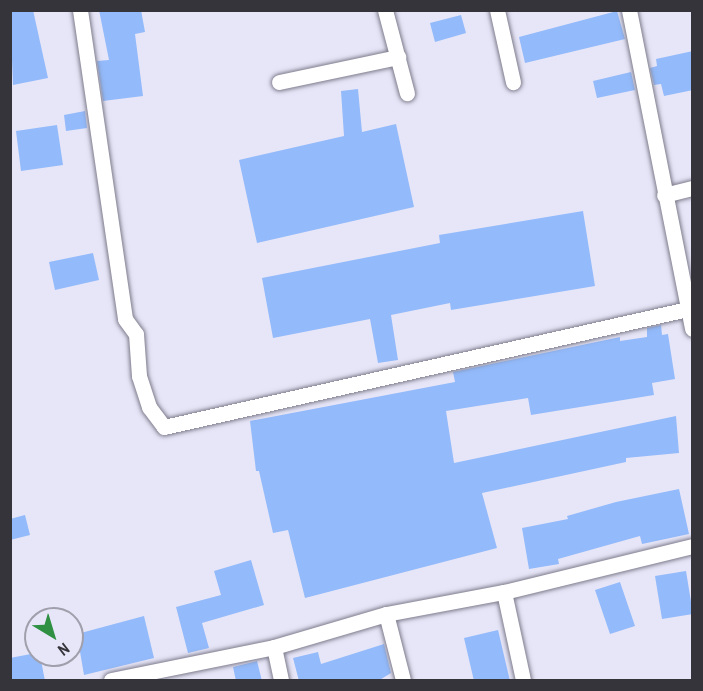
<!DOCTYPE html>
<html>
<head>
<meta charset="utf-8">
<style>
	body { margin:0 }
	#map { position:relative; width:703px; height:691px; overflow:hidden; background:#e7e6f8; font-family:"Archivo Narrow",sans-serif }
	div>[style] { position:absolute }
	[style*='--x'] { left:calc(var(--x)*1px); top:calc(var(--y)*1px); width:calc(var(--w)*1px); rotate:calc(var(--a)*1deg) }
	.building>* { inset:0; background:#93bafa }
	.roads { filter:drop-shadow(0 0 2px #7d7c8c) drop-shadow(0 0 2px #7d7c8c) }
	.street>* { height:15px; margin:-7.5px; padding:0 7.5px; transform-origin:7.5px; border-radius:7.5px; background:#fff }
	span { translate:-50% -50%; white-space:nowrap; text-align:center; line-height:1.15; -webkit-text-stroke:5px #e7e6f8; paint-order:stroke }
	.frame { position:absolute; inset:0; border:12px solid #35343b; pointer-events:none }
	.north { position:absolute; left:24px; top:607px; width:60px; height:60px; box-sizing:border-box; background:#e7e6f8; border:2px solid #a09fac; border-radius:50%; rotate:142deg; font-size:16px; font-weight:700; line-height:24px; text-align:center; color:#35343b }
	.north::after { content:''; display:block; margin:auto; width:21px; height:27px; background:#2f9044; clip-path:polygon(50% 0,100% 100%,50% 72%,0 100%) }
</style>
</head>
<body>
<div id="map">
	<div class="building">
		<i style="clip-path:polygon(10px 10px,33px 10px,48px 78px,13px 85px)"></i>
		<i style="clip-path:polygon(99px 10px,141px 10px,145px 32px,135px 34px,143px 96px,103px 101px,97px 61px,109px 60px)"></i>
		<i style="clip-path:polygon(617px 11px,625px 39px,525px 63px,519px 37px)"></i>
		<i style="clip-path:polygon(461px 15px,466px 33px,435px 42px,430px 23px)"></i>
		<i style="clip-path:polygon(693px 51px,693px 90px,664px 96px,661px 84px,654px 85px,650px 68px,657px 66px,656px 59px)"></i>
		<i style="clip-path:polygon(631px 72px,635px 90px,597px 98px,593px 81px)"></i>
		<i style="clip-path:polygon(358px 89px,362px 132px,396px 124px,414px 207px,257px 243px,239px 160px,344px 136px,341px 91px)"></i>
		<i style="clip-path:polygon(85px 111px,87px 128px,66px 131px,64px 115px)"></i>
		<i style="clip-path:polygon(57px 125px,63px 165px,21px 171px,16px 131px)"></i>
		<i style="clip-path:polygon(583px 211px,595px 286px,451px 310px,450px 303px,391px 315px,398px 360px,378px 363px,370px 319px,273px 338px,262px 278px,440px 243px,439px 235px)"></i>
		<i style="clip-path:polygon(93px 253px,99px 280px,55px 290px,49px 262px)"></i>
		<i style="clip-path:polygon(661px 325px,662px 335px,668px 334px,675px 379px,652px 383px,654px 395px,531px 415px,528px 398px,446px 411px,454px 463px,676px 416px,679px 453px,626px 458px,626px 462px,482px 493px,497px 548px,305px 598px,288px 530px,273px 533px,259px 471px,256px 471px,250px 421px,455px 382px,453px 372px,620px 337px,620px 341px,647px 337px,647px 328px)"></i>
		<i style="clip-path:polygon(679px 489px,689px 534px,642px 544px,640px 536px,558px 559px,559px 564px,529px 569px,522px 528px,568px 519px,567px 516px,616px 502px)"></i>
		<i style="clip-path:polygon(25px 515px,30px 535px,10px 540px,10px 519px)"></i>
		<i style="clip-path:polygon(251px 560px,264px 605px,202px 623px,209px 648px,188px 653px,176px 607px,221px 595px,214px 571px)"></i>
		<i style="clip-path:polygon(686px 571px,693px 614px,662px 619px,655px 576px)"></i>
		<i style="clip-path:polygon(620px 582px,635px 626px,610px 634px,595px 590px)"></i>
		<i style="clip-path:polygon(144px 616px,154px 658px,84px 675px,77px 634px)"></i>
		<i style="clip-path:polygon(498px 630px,510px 681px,474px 681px,464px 638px)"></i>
		<i style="clip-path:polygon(384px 644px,391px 673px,378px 681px,299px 681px,293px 658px,318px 652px,321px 664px)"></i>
		<i style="clip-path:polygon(36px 653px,40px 655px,45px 681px,10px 681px,10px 658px)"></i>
		<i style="clip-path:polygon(257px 661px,262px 681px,236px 681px,233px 667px)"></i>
	</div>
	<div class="roads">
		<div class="street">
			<i style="--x:80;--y:10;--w:312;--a:81.7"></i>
			<i style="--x:125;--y:319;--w:19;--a:54"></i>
			<i style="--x:136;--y:334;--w:42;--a:85.9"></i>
			<i style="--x:139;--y:376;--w:33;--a:72"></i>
			<i style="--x:149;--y:407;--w:25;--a:53"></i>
			<i style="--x:164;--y:427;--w:541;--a:-12.7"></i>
			<i style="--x:385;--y:10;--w:86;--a:75.2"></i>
			<i style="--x:497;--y:10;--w:74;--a:77.5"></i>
			<i style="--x:629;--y:10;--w:325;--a:78.8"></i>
			<i style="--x:279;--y:82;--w:122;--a:-11.9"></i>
			<i style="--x:664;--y:195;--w:29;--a:-14"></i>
			<i style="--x:504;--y:592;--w:90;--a:77.8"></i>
			<i style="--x:274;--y:647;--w:34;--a:78"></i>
			<i style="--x:111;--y:680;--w:166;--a:-11.4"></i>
			<i style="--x:274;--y:647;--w:117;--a:-16.4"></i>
			<i style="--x:403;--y:680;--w:68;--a:-104.4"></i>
			<i style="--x:386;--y:614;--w:120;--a:-10.6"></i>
			<i style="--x:504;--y:592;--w:194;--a:-13.7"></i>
		</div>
	</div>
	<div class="frame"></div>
	<div class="north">N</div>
</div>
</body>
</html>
